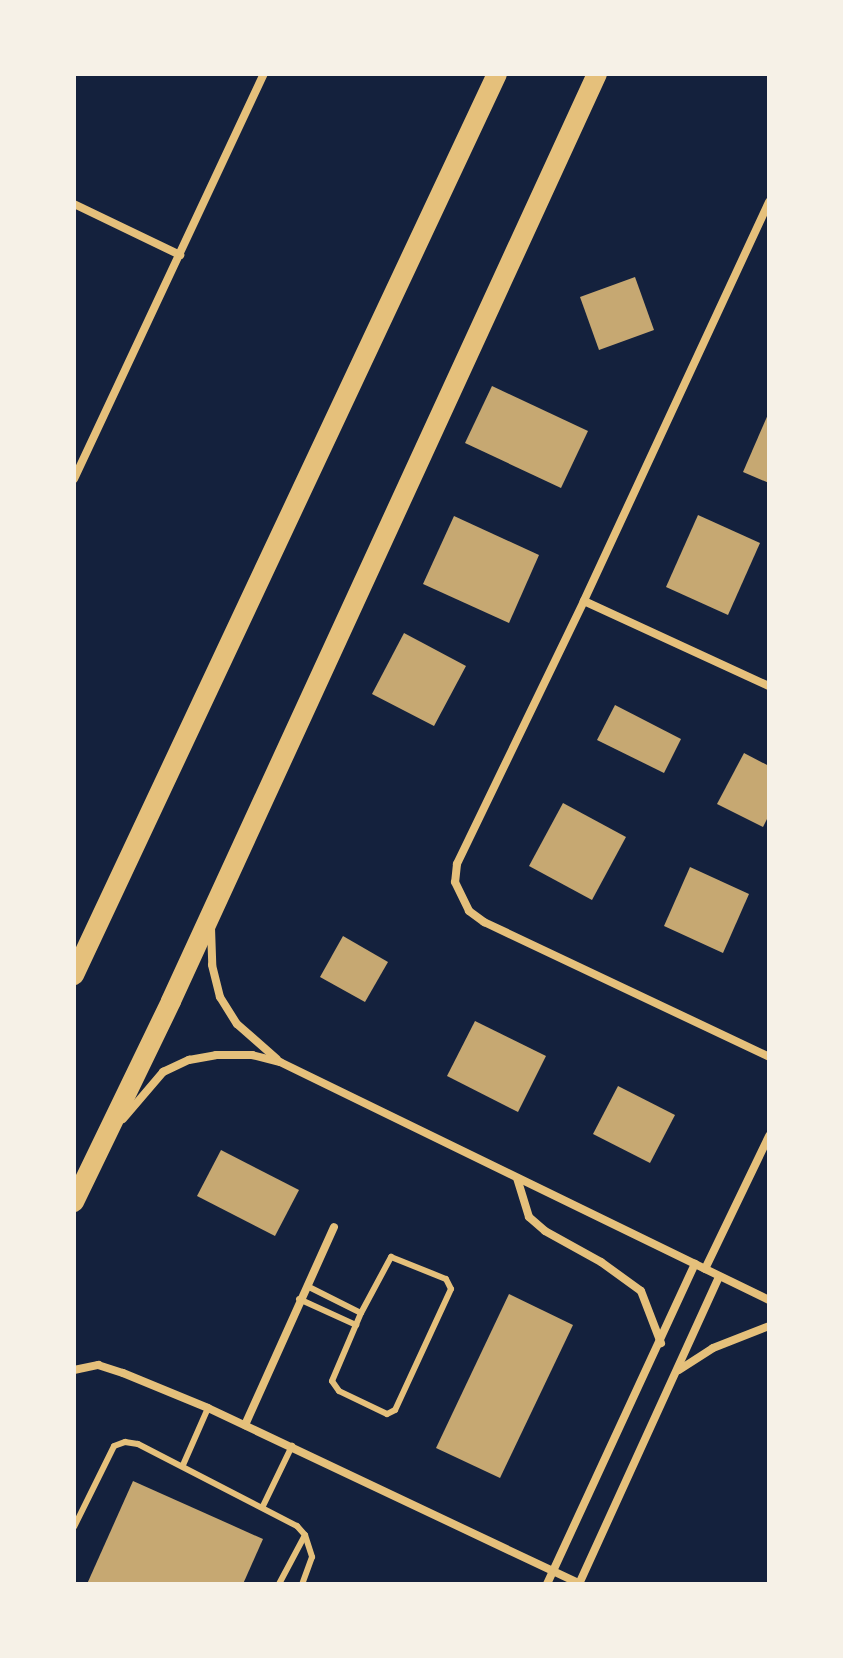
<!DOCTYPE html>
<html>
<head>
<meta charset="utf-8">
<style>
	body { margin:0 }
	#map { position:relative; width:843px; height:1658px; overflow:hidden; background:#14213d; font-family:"Zilla Slab",serif }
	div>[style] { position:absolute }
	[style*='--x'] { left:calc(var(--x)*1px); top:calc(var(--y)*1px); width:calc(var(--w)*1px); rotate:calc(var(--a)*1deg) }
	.building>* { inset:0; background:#c6a872 }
	.service>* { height:6px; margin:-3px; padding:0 3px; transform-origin:3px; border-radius:3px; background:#e5c07b }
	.minor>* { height:8px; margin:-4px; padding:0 4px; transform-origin:4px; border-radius:4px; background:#e5c07b }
	.primary>* { height:20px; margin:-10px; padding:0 10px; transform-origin:10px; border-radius:10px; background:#e5c07b }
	span { translate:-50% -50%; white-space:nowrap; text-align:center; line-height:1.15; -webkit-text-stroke:8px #f6f1e7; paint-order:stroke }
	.frame { position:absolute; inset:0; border:76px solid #f6f1e7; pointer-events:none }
</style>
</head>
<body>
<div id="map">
	<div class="building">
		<i style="clip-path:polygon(635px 277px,654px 330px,599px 350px,580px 297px)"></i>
		<i style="clip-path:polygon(492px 386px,588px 431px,561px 488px,465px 443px)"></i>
		<i style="clip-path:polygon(769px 412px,769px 483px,743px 472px)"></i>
		<i style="clip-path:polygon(698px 515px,760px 543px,728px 615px,666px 587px)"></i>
		<i style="clip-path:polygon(454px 516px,539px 555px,509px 623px,423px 584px)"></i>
		<i style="clip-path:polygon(404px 633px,466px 666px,434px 726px,372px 694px)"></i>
		<i style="clip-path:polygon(615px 705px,681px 739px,664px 773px,597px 740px)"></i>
		<i style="clip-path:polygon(744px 753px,769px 766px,769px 815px,763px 827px,717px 804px)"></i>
		<i style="clip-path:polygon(563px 803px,626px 837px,592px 900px,529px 866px)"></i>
		<i style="clip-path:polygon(690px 867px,749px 894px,723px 953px,664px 926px)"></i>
		<i style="clip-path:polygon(343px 936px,388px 962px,365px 1002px,320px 977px)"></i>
		<i style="clip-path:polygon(475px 1021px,546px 1056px,518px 1112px,447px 1076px)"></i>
		<i style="clip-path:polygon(618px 1086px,675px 1115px,650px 1163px,593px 1134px)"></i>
		<i style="clip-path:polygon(221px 1150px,299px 1190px,275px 1236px,197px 1196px)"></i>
		<i style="clip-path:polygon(509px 1294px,573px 1325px,500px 1478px,436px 1448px)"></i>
		<i style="clip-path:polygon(133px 1481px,263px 1539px,243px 1584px,87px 1584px)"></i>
	</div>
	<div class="service">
		<i style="--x:391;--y:1257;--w:59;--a:21.8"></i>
		<i style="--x:446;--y:1279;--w:11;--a:63"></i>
		<i style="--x:451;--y:1289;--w:133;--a:114.8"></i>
		<i style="--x:395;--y:1410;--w:9;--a:153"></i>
		<i style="--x:387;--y:1414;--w:53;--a:-154.4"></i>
		<i style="--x:339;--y:1391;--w:12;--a:-125"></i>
		<i style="--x:332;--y:1381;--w:74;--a:-66.9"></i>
		<i style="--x:361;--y:1313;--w:64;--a:-61.8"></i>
		<i style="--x:307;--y:1286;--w:60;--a:26.6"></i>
		<i style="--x:299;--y:1299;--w:63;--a:24.5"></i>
		<i style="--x:183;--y:1465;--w:62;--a:-66.3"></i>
		<i style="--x:263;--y:1506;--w:67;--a:-64.2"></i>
		<i style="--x:74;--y:1527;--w:90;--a:-63.7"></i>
		<i style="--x:114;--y:1446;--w:12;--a:-20"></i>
		<i style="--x:125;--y:1442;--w:13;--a:9"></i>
		<i style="--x:138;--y:1444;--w:179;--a:27.3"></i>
		<i style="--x:297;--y:1526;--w:12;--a:48"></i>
		<i style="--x:305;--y:1535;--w:23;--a:72"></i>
		<i style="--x:312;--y:1557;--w:29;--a:110"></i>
		<i style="--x:279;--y:1584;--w:55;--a:-62"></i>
	</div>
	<div class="minor">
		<i style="--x:769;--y:202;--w:440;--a:114.9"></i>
		<i style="--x:584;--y:601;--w:292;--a:115.8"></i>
		<i style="--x:457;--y:864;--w:18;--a:96"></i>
		<i style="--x:455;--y:882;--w:32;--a:64"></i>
		<i style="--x:469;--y:911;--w:19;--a:36"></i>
		<i style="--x:484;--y:922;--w:315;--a:25.3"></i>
		<i style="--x:74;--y:204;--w:118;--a:25.7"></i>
		<i style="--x:74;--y:479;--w:447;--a:-64.9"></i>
		<i style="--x:584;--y:601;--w:204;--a:24.7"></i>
		<i style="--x:211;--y:928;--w:37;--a:88"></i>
		<i style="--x:212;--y:965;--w:33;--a:76"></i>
		<i style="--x:220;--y:997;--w:32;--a:58"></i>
		<i style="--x:237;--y:1024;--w:53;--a:41.2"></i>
		<i style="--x:123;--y:1119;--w:62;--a:-49.6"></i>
		<i style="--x:163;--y:1072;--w:29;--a:-25"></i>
		<i style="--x:189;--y:1060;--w:27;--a:-10"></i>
		<i style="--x:216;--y:1055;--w:36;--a:0"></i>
		<i style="--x:252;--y:1055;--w:29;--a:14"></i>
		<i style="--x:280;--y:1062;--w:544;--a:25.95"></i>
		<i style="--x:517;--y:1178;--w:41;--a:72.9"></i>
		<i style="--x:529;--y:1217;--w:21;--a:41"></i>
		<i style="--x:545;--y:1231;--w:64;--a:29"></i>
		<i style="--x:601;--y:1262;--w:49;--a:35.9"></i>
		<i style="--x:641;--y:1291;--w:56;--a:69"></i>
		<i style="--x:705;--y:1269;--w:148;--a:-64.3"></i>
		<i style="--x:74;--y:1370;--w:25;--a:-12"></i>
		<i style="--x:98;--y:1365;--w:26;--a:18"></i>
		<i style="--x:123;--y:1373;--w:92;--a:22.4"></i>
		<i style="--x:208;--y:1408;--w:410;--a:25.3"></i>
		<i style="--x:679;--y:1370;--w:40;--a:-32.9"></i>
		<i style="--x:713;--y:1348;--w:60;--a:-21.4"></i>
		<i style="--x:245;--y:1425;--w:217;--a:-65.8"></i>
		<i style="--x:547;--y:1584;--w:353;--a:-65.2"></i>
		<i style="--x:579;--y:1584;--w:337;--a:-65.5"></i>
	</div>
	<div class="primary">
		<i style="--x:74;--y:975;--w:995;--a:-64.85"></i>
		<i style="--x:74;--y:1202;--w:223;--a:-64.2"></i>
		<i style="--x:171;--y:1001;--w:1020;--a:-65.32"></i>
	</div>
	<div class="frame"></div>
</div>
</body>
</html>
